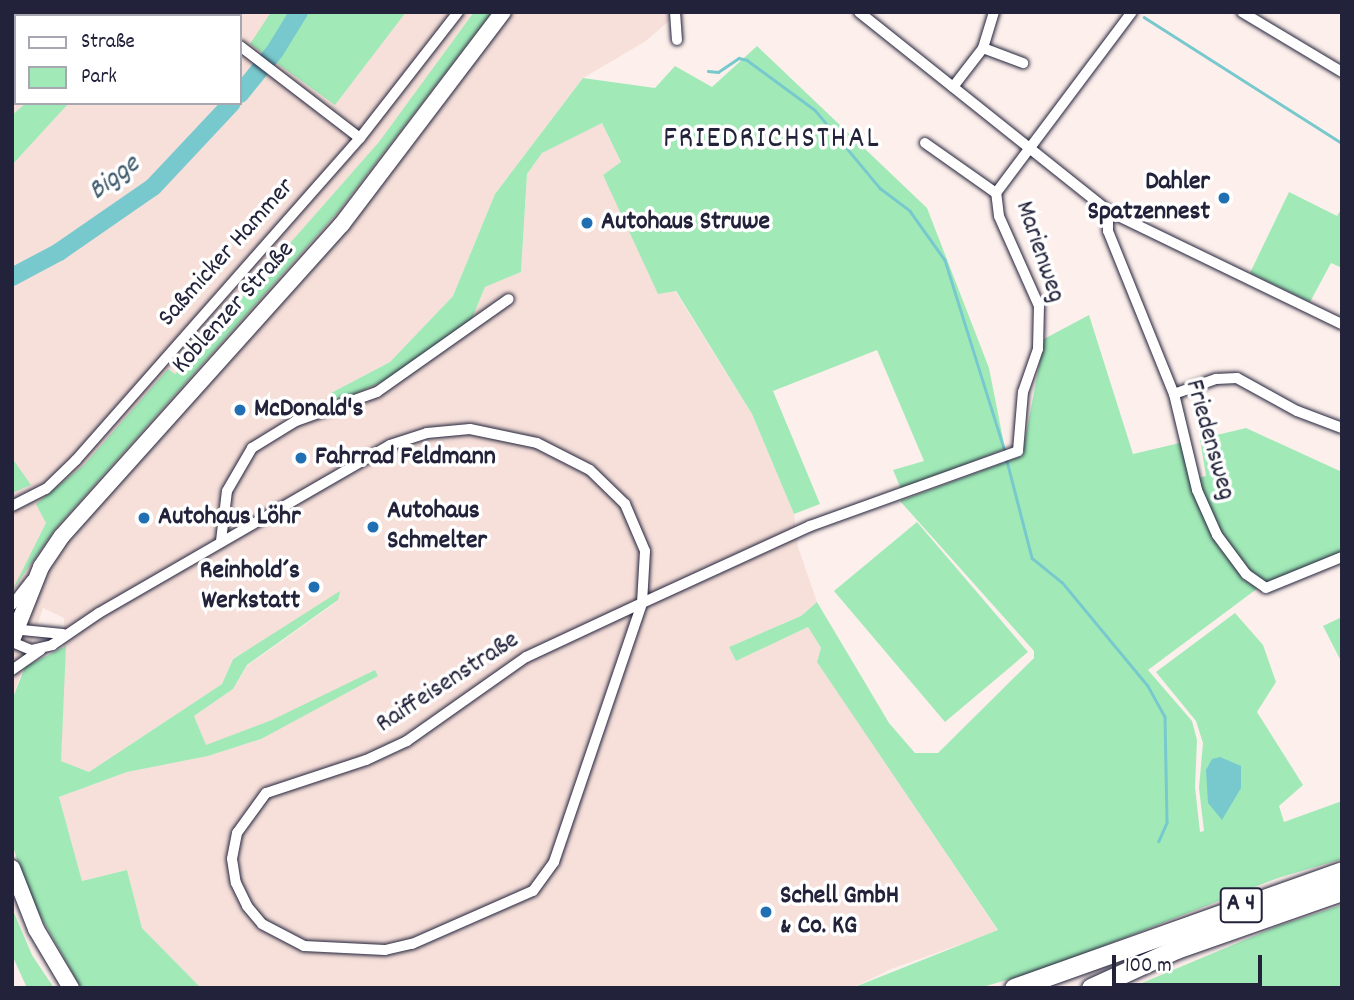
<!DOCTYPE html>
<html>
<head>
<meta charset="utf-8">
<style>
	body { margin:0 }
	#map { position:relative; width:1354px; height:1000px; overflow:hidden; background:#fdefeb; font-family:Dekko,sans-serif }
	div>[style] { position:absolute }
	[style*='--x'] { left:calc(var(--x)*1px); top:calc(var(--y)*1px); width:calc(var(--w)*1px); rotate:calc(var(--a)*1deg) }
	.built>* { inset:0; background:#f7e0da }
	.green>* { inset:0; background:#a1eab8 }
	.water>* { inset:0; background:#78c9ce }
	.stream>* { height:2.5px; margin:-1.25px; padding:0 1.25px; transform-origin:1.25px; border-radius:1.25px; background:#78c9ce }
	.river>* { height:18px; margin:-9px; padding:0 9px; transform-origin:9px; border-radius:9px; background:#78c9ce }
	.roads { filter:drop-shadow(0 0 2px #22223b) drop-shadow(0 0 2px #22223b) }
	.minor>* { height:10px; margin:-5px; padding:0 5px; transform-origin:5px; border-radius:5px; background:#fff }
	.secondary>* { height:16px; margin:-8px; padding:0 8px; transform-origin:8px; border-radius:8px; background:#fff }
	.motorway>* { height:19px; margin:-9.5px; padding:0 9.5px; transform-origin:9.5px; border-radius:9.5px; background:#fff }
	.dots>* { width:19px; height:19px; translate:-50% -50%; box-sizing:border-box; border:4px solid #fff; border-radius:50% }
	span { translate:-50% -50%; white-space:nowrap; text-align:center; line-height:1.15; -webkit-text-stroke:7px #fff; paint-order:stroke }
	.shield-label span { padding:2px 5px; background:#fff; border:2px solid; border-radius:5px; -webkit-text-stroke-width:0 }
	.shield-label { font-size:24px; color:#22223b; font-weight:700 }
	.poi-label { font-size:26px; color:#22223b; font-weight:700 }
	.right { translate:-100% -50%; text-align:right }
	.left { translate:0 -50%; text-align:left }
	.street-label { font-size:26px; color:#22223b }
	.water-label { font-size:28px; color:#405c6e; font-style:italic }
	.quarter-label { font-size:30px; color:#22223b; letter-spacing:2px }
	.frame { position:absolute; inset:0; border:14px solid #22223b; pointer-events:none }
	.legend { position:absolute; left:14px; top:14px; width:228px; height:91px; box-sizing:border-box; background:#fff; border:2px solid #a7a7b1; margin:0; padding:9px 12px; list-style:none; font-size:21px; color:#22223b }
	.legend li { display:flex; align-items:center; gap:14px; height:35px }
	.legend b { width:35px; border:2px solid #a7a7b1 }
	.scale { position:absolute; left:1112px; top:955px; width:150px; height:32px; box-sizing:border-box; border:4px solid #22223b; border-top:0; padding-left:9px; font-size:21px; line-height:24px; white-space:nowrap; color:#22223b; -webkit-text-stroke:5px #fff; paint-order:stroke }
</style>
</head>
<body>
<div id="map">
	<div class="built">
		<i style="clip-path:polygon(12px 12px,679px 12px,646px 41px,583px 78px,495px 194px,453px 296px,390px 362px,331px 393px,334px 402px,471px 321px,485px 287px,521px 272px,527px 174px,542px 153px,602px 122px,621px 163px,603px 176px,752px 414px,794px 514px,798px 547px,817px 602px,801px 616px,729px 647px,736px 661px,808px 627px,821px 648px,818px 662px,998px 931px,891px 969px,852px 988px,201px 988px,142px 928px,127px 870px,82px 881px,59px 797px,127px 772px,208px 756px,261px 739px,272px 720px,206px 746px,194px 716px,233px 689px,247px 666px,338px 601px,233px 658px,222px 684px,89px 772px,61px 761px,64px 618px,43px 608px,12px 700px,12px 165px,69px 103px,240px 103px,240px 16px,16px 16px,16px 103px,26px 103px,12px 115px)"></i>
	</div>
	<div class="green">
		<i style="clip-path:polygon(271px 12px,406px 12px,335px 105px,250px 44px)"></i>
		<i style="clip-path:polygon(474px 12px,492px 12px,337px 213px,56px 528px,12px 591px,46px 523px,36px 504px,84px 465px,168px 369px,175px 374px,379px 142px)"></i>
		<i style="clip-path:polygon(757px 46px,927px 208px,989px 368px,1005px 449px,901px 489px,893px 470px,924px 461px,877px 350px,773px 391px,820px 504px,794px 514px,752px 414px,676px 291px,658px 294px,603px 175px,621px 162px,602px 123px,542px 153px,527px 174px,521px 272px,485px 287px,471px 321px,390px 378px,335px 403px,331px 393px,390px 362px,453px 296px,495px 194px,583px 78px,655px 88px,675px 66px,712px 87px)"></i>
		<i style="clip-path:polygon(26px 103px,69px 103px,12px 165px,12px 115px)"></i>
		<i style="clip-path:polygon(1289px 192px,1337px 216px,1342px 208px,1342px 268px,1331px 263px,1310px 302px,1250px 273px)"></i>
		<i style="clip-path:polygon(1089px 315px,1133px 454px,1184px 442px,1221px 543px,1245px 581px,1258px 588px,1148px 670px,1192px 721px,1197px 740px,1195px 787px,1200px 832px,1204px 831px,1199px 788px,1203px 743px,1196px 721px,1156px 672px,1235px 613px,1263px 645px,1276px 682px,1257px 712px,1303px 785px,1279px 806px,1284px 822px,1342px 801px,1342px 859px,1278px 878px,1042px 970px,979px 988px,852px 988px,998px 930px,817px 662px,821px 648px,808px 627px,736px 661px,729px 647px,801px 616px,817px 602px,889px 723px,915px 753px,938px 753px,1034px 658px,1034px 651px,900px 501px,1022px 456px,1044px 339px)"></i>
		<i style="clip-path:polygon(1246px 428px,1342px 472px,1342px 554px,1266px 584px,1247px 571px,1218px 534px,1197px 478px,1206px 476px,1200px 439px)"></i>
		<i style="clip-path:polygon(12px 458px,31px 485px,12px 493px)"></i>
		<i style="clip-path:polygon(917px 522px,1028px 652px,945px 722px,834px 591px)"></i>
		<i style="clip-path:polygon(340px 591px,338px 600px,247px 665px,233px 689px,194px 716px,206px 745px,272px 720px,375px 670px,378px 676px,261px 739px,208px 756px,127px 772px,59px 797px,82px 881px,127px 870px,142px 928px,201px 988px,81px 988px,27px 892px,12px 843px,12px 700px,25px 667px,66px 646px,61px 761px,89px 772px,222px 684px,233px 659px)"></i>
		<i style="clip-path:polygon(1342px 617px,1342px 663px,1323px 626px)"></i>
		<i style="clip-path:polygon(1342px 905px,1342px 988px,1130px 988px,1278px 926px)"></i>
		<i style="clip-path:polygon(12px 908px,32px 955px,54px 988px,27px 988px,12px 955px)"></i>
	</div>
	<div class="water">
		<i style="clip-path:polygon(1220px 757px,1241px 766px,1241px 788px,1222px 820px,1208px 803px,1206px 770px,1212px 759px)"></i>
	</div>
	<div class="stream">
		<i style="--x:1144;--y:17;--w:235;--a:32.5"></i>
		<i style="--x:708;--y:71;--w:10;--a:6"></i>
		<i style="--x:718;--y:72;--w:25;--a:-34"></i>
		<i style="--x:739;--y:58;--w:8;--a:14"></i>
		<i style="--x:747;--y:60;--w:84;--a:36.3"></i>
		<i style="--x:815;--y:110;--w:102;--a:50.2"></i>
		<i style="--x:880;--y:188;--w:38;--a:37"></i>
		<i style="--x:910;--y:211;--w:60;--a:54.5"></i>
		<i style="--x:945;--y:260;--w:200;--a:72.6"></i>
		<i style="--x:1007;--y:461;--w:100;--a:75.5"></i>
		<i style="--x:1032;--y:558;--w:38;--a:39"></i>
		<i style="--x:1062;--y:582;--w:135;--a:50.4"></i>
		<i style="--x:1148;--y:686;--w:35;--a:61"></i>
		<i style="--x:1165;--y:717;--w:106;--a:88.9"></i>
		<i style="--x:1167;--y:823;--w:20;--a:114"></i>
	</div>
	<div class="river">
		<i style="--x:240;--y:94;--w:55;--a:-50.9"></i>
		<i style="--x:275;--y:51;--w:46;--a:-58.4"></i>
		<i style="--x:12;--y:277;--w:53;--a:-28"></i>
		<i style="--x:59;--y:252;--w:114;--a:-34.7"></i>
		<i style="--x:153;--y:187;--w:115;--a:-46.8"></i>
	</div>
	<div class="roads">
		<div class="minor">
			<i style="--x:199;--y:12;--w:5;--a:53"></i>
			<i style="--x:675;--y:12;--w:28;--a:86"></i>
			<i style="--x:859;--y:12;--w:319;--a:38.6"></i>
			<i style="--x:1108;--y:211;--w:260;--a:25.8"></i>
			<i style="--x:1242;--y:12;--w:117;--a:31"></i>
			<i style="--x:240;--y:46;--w:151;--a:37.5"></i>
			<i style="--x:983;--y:48;--w:43;--a:20.6"></i>
			<i style="--x:953;--y:87;--w:49;--a:-52.4"></i>
			<i style="--x:983;--y:48;--w:38;--a:-73"></i>
			<i style="--x:925;--y:143;--w:87;--a:35.2"></i>
			<i style="--x:1108;--y:211;--w:20;--a:90"></i>
			<i style="--x:1108;--y:231;--w:176;--a:68"></i>
			<i style="--x:1174;--y:394;--w:99;--a:76.5"></i>
			<i style="--x:1197;--y:490;--w:49;--a:66"></i>
			<i style="--x:1217;--y:535;--w:49;--a:53.4"></i>
			<i style="--x:1246;--y:574;--w:24;--a:35"></i>
			<i style="--x:1266;--y:588;--w:82;--a:-22.2"></i>
			<i style="--x:1174;--y:394;--w:45;--a:-19.7"></i>
			<i style="--x:1216;--y:379;--w:21;--a:-3"></i>
			<i style="--x:1237;--y:378;--w:68;--a:28.8"></i>
			<i style="--x:1297;--y:411;--w:48;--a:20.7"></i>
			<i style="--x:12;--y:506;--w:38;--a:-27"></i>
			<i style="--x:46;--y:489;--w:42;--a:-44"></i>
			<i style="--x:76;--y:460;--w:429;--a:-48.6"></i>
			<i style="--x:360;--y:138;--w:160;--a:-52.1"></i>
			<i style="--x:221;--y:541;--w:50;--a:-83.2"></i>
			<i style="--x:227;--y:491;--w:50;--a:-59.8"></i>
			<i style="--x:252;--y:448;--w:52;--a:-31.5"></i>
			<i style="--x:296;--y:421;--w:86;--a:-19.7"></i>
			<i style="--x:377;--y:392;--w:161;--a:-35.2"></i>
			<i style="--x:12;--y:605;--w:31;--a:-52"></i>
			<i style="--x:12;--y:629;--w:51;--a:5.6"></i>
			<i style="--x:12;--y:642;--w:21;--a:23"></i>
			<i style="--x:31;--y:650;--w:22;--a:-13"></i>
			<i style="--x:52;--y:645;--w:57;--a:-34.2"></i>
			<i style="--x:99;--y:613;--w:336;--a:-30"></i>
			<i style="--x:390;--y:445;--w:39;--a:-18"></i>
			<i style="--x:427;--y:433;--w:43;--a:-5.3"></i>
			<i style="--x:470;--y:429;--w:68;--a:11.8"></i>
			<i style="--x:537;--y:443;--w:59;--a:27"></i>
			<i style="--x:590;--y:470;--w:49;--a:44.2"></i>
			<i style="--x:625;--y:504;--w:51;--a:66.9"></i>
			<i style="--x:645;--y:551;--w:52;--a:93.3"></i>
			<i style="--x:642;--y:603;--w:128;--a:155"></i>
			<i style="--x:526;--y:657;--w:146;--a:144.8"></i>
			<i style="--x:407;--y:741;--w:45;--a:155.1"></i>
			<i style="--x:366;--y:760;--w:105;--a:161.7"></i>
			<i style="--x:266;--y:793;--w:49;--a:125.9"></i>
			<i style="--x:237;--y:833;--w:26;--a:101"></i>
			<i style="--x:232;--y:859;--w:24;--a:81"></i>
			<i style="--x:236;--y:883;--w:25;--a:64"></i>
			<i style="--x:247;--y:906;--w:23;--a:50"></i>
			<i style="--x:262;--y:924;--w:47;--a:27.6"></i>
			<i style="--x:304;--y:946;--w:81;--a:2.8"></i>
			<i style="--x:385;--y:950;--w:28;--a:-13"></i>
			<i style="--x:412;--y:944;--w:132;--a:-23.7"></i>
			<i style="--x:533;--y:891;--w:36;--a:-54"></i>
			<i style="--x:554;--y:862;--w:274;--a:-71.2"></i>
			<i style="--x:642;--y:603;--w:185;--a:-24.6"></i>
			<i style="--x:810;--y:526;--w:221;--a:-19.8"></i>
			<i style="--x:1018;--y:451;--w:59;--a:-85.2"></i>
			<i style="--x:1023;--y:392;--w:46;--a:-70.8"></i>
			<i style="--x:1038;--y:349;--w:43;--a:-88.7"></i>
			<i style="--x:1039;--y:306;--w:98;--a:-114"></i>
			<i style="--x:999;--y:216;--w:23;--a:-97"></i>
			<i style="--x:996;--y:193;--w:226;--a:-53.1"></i>
			<i style="--x:12;--y:670;--w:35;--a:-35"></i>
		</div>
		<div class="secondary">
			<i style="--x:12;--y:640;--w:79;--a:-68.3"></i>
			<i style="--x:41;--y:567;--w:37;--a:-56"></i>
			<i style="--x:62;--y:536;--w:419;--a:-48.1"></i>
			<i style="--x:342;--y:224;--w:266;--a:-52.8"></i>
			<i style="--x:12;--y:868;--w:66;--a:68.5"></i>
			<i style="--x:36;--y:929;--w:69;--a:59.3"></i>
		</div>
		<div class="motorway">
			<i style="--x:1014;--y:988;--w:348;--a:-19.6"></i>
			<i style="--x:1091;--y:988;--w:94;--a:-24.6"></i>
			<i style="--x:1176;--y:949;--w:176;--a:-19.3"></i>
		</div>
	</div>
	<div class="dots">
		<i style="left:1224px;top:198px;background:#1f6fb2"></i>
		<i style="left:587px;top:223px;background:#1f6fb2"></i>
		<i style="left:240px;top:410px;background:#1f6fb2"></i>
		<i style="left:301px;top:458px;background:#1f6fb2"></i>
		<i style="left:144px;top:518px;background:#1f6fb2"></i>
		<i style="left:373px;top:527px;background:#1f6fb2"></i>
		<i style="left:314px;top:587px;background:#1f6fb2"></i>
		<i style="left:766px;top:912px;background:#1f6fb2"></i>
	</div>
	<div class="shield-label">
		<span style="left:1241px;top:905px">A 4</span>
	</div>
	<div class="poi-label">
		<span class="right" style="left:1210px;top:198px">Dahler<br>Spatzennest</span>
		<span class="left" style="left:601px;top:223px">Autohaus Struwe</span>
		<span class="left" style="left:254px;top:410px">McDonald's</span>
		<span class="left" style="left:315px;top:458px">Fahrrad Feldmann</span>
		<span class="left" style="left:387px;top:527px">Autohaus<br>Schmelter</span>
		<span class="left" style="left:158px;top:518px">Autohaus Löhr</span>
		<span class="right" style="left:300px;top:587px">Reinhold´s<br>Werkstatt</span>
		<span class="left" style="left:780px;top:912px">Schell GmbH<br>&amp; Co. KG</span>
	</div>
	<div class="street-label">
		<span style="left:1039px;top:252px;rotate:71deg">Marienweg</span>
		<span style="left:227px;top:253px;rotate:-48deg">Saßmicker Hammer</span>
		<span style="left:234px;top:308px;rotate:-48deg">Koblenzer Straße</span>
		<span style="left:1209px;top:440px;rotate:74deg">Friedensweg</span>
		<span style="left:448px;top:683px;rotate:-33deg">Raiffeisenstraße</span>
	</div>
	<div class="water-label">
		<span style="left:115px;top:179px;rotate:-37deg">Bigge</span>
	</div>
	<div class="quarter-label">
		<span style="left:772px;top:141px">FRIEDRICHSTHAL</span>
	</div>
	<div class="frame"></div>
	<ul class="legend">
	<li><b style="height:9px;background:#fff"></b>Straße</li>
	<li><b style="height:19px;background:#a1eab8"></b>Park</li>
	</ul>
	<div class="scale">100 m</div>
</div>
</body>
</html>
